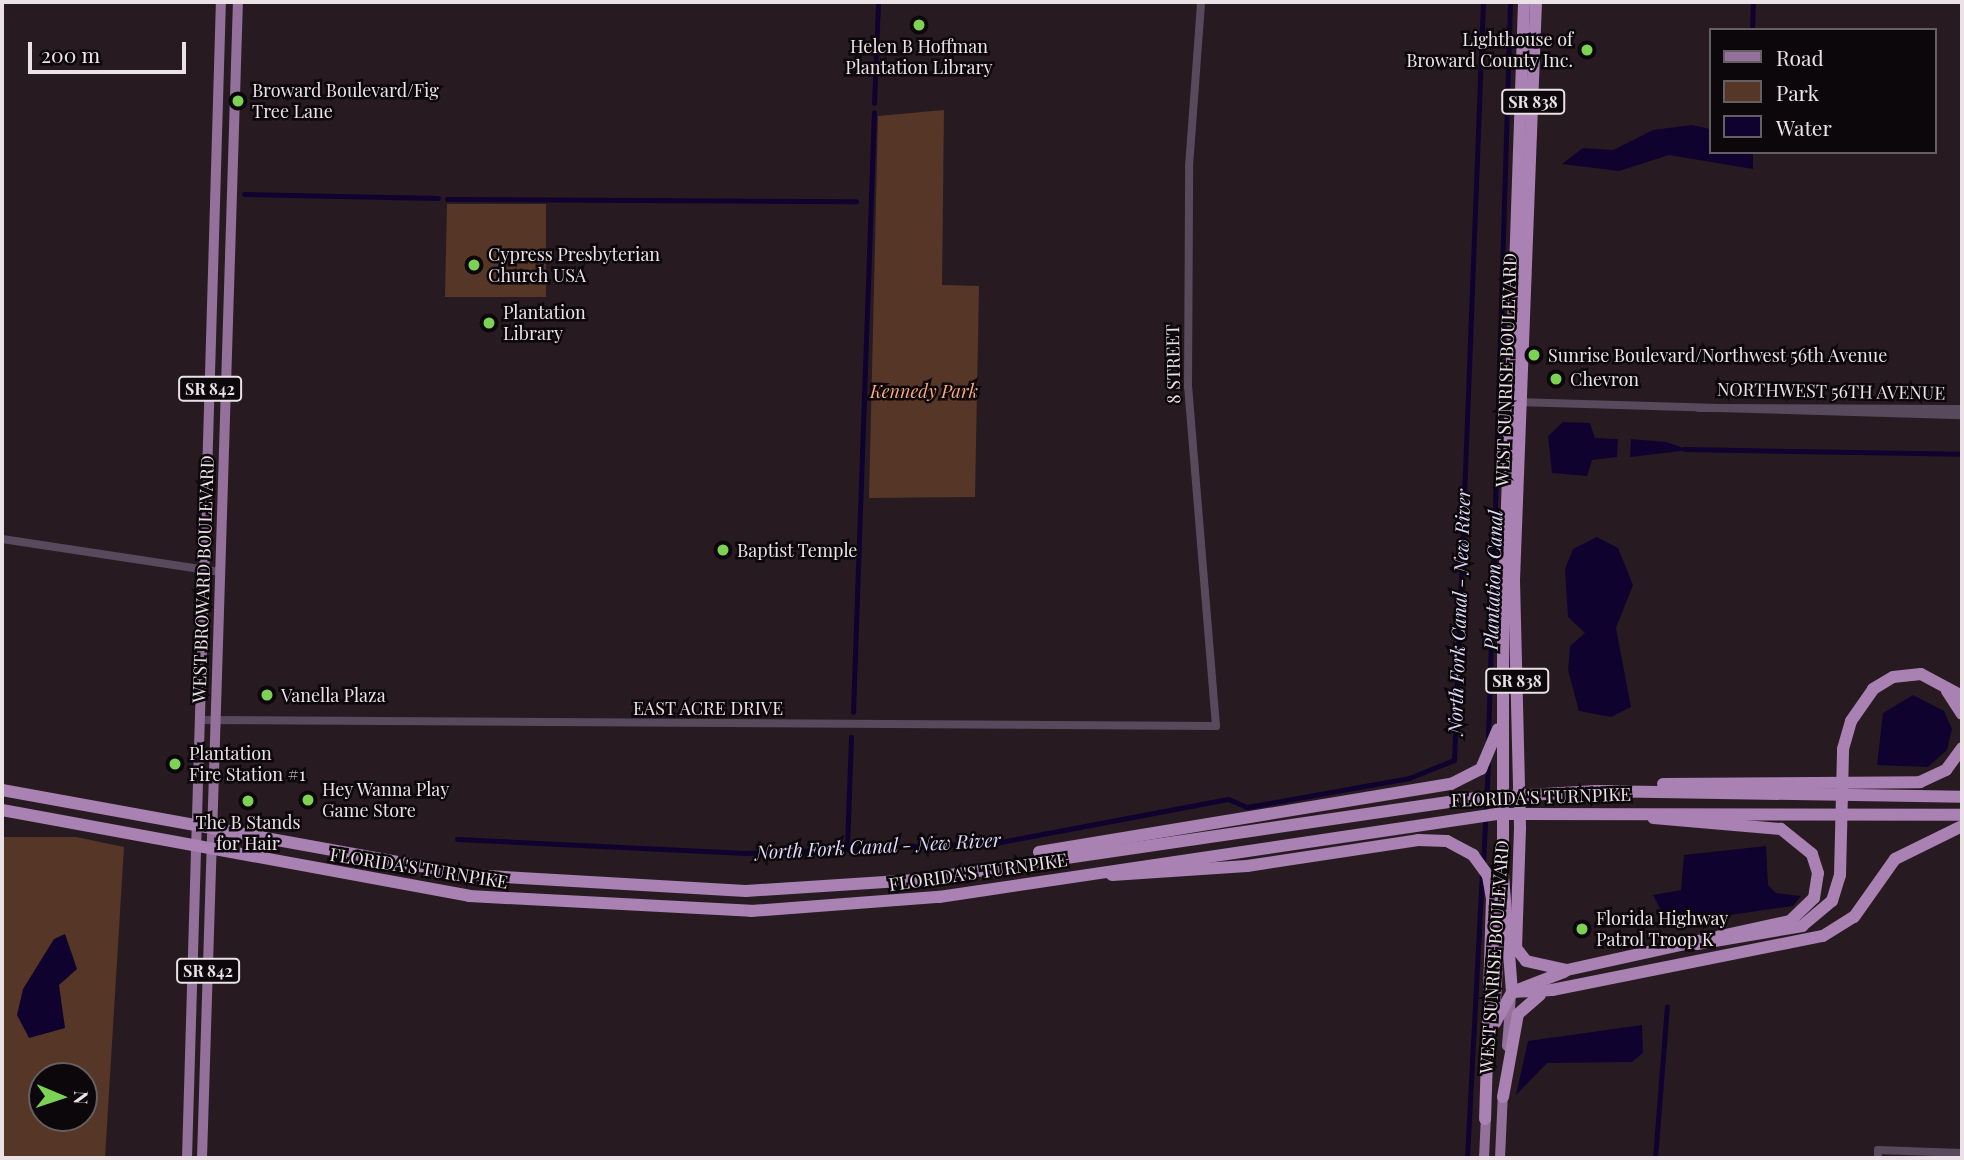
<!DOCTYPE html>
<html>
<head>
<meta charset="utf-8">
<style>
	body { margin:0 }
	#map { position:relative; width:1964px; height:1160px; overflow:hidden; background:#271b21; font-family:"Playfair Display",serif }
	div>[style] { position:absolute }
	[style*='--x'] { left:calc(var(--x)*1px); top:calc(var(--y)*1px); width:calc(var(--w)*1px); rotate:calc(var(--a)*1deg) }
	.green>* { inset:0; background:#563626 }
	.water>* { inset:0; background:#10022e }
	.canal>* { height:5px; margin:-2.5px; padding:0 2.5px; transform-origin:2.5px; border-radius:2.5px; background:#10022e }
	.minor>* { height:8px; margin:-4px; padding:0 4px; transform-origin:4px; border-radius:4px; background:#59495d }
	.major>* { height:10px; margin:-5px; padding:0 5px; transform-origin:5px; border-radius:5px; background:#93719a }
	.highway>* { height:12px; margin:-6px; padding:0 6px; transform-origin:6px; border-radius:6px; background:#a981b3 }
	.dots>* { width:19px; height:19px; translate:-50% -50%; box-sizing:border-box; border:4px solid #0c070a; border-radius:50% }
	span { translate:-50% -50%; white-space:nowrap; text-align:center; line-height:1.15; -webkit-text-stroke:5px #0c070a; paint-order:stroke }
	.shield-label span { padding:2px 5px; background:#0c070a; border:2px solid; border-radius:5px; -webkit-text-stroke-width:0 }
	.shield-label { font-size:16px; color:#ebe2e6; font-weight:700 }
	.poi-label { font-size:18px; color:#ebe2e6 }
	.right { translate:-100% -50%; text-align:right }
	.left { translate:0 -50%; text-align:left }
	.street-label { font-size:18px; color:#ebe2e6 }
	.park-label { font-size:18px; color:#fca97c; font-style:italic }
	.water-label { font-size:19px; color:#dedafc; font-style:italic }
	.frame { position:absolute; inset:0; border:4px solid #ebe2e6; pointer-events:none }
	.legend { position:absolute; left:1709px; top:28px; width:228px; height:126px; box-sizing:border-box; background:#0c070a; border:2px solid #655f62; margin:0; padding:9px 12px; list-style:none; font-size:21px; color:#ebe2e6 }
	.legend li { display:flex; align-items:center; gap:14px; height:35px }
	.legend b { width:35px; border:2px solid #655f62 }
	.north { position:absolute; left:28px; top:1062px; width:70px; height:70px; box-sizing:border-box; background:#0c070a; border:2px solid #655f62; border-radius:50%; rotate:92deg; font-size:19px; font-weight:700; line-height:28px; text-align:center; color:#ebe2e6 }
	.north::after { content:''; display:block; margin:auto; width:24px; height:32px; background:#7dd154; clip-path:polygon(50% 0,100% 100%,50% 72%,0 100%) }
	.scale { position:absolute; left:28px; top:42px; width:158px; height:32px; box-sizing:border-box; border:4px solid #ebe2e6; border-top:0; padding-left:9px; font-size:21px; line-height:24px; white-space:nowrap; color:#ebe2e6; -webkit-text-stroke:5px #0c070a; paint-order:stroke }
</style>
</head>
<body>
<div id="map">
	<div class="green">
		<i style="clip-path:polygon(944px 110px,942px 285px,979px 286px,975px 497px,869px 498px,878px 116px)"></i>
		<i style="clip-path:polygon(447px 204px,546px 204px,546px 297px,445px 297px)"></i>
		<i style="clip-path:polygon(evenodd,2px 837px,76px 837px,124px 847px,105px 1158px,2px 1158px,2px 837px,42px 1076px,84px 1076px,84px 1118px,42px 1118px,42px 1076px)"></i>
	</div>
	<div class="water">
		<i style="clip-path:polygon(1692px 125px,1710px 129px,1710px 152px,1753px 152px,1753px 169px,1669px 155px,1619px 171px,1562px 164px,1583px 148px,1613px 150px,1653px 130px)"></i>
		<i style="clip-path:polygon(1563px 422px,1590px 423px,1595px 438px,1618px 439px,1617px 457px,1592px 460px,1587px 476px,1552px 473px,1548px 436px)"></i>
		<i style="clip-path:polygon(1631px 439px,1666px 442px,1689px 450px,1630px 457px)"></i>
		<i style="clip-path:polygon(1597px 537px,1618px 548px,1633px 585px,1616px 628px,1631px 707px,1611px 717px,1579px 711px,1568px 670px,1570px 646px,1585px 633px,1568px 617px,1565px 569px,1573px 549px)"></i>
		<i style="clip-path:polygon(1913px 695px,1944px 711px,1952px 729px,1947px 750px,1928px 767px,1877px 765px,1883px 713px)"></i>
		<i style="clip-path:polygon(1766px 846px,1768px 885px,1776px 893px,1801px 896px,1793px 906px,1668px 924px,1653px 895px,1681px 890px,1684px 855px)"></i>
		<i style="clip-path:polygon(65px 934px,77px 969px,59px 985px,65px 1028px,29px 1038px,17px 1015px,23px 989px,54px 939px)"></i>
		<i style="clip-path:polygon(1642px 1025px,1643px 1053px,1632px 1062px,1547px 1063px,1516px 1095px,1528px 1041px)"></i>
	</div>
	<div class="canal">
		<i style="--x:1752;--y:30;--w:28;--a:-88"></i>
		<i style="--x:874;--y:103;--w:101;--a:-87.7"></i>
		<i style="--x:244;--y:194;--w:194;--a:1.2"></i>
		<i style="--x:447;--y:199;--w:409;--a:0.3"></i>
		<i style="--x:1684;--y:449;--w:278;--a:1"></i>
		<i style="--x:853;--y:712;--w:600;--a:-88"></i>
		<i style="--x:1488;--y:740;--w:738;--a:-88.29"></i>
		<i style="--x:457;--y:839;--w:289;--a:2.8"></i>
		<i style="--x:746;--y:853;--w:249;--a:-2.3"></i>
		<i style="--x:995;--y:843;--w:237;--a:-10.7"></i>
		<i style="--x:1228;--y:799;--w:21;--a:23"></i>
		<i style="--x:1247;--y:807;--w:165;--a:-10.1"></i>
		<i style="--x:1409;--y:778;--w:48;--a:-21.8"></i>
		<i style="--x:1454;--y:760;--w:759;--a:-87.81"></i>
		<i style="--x:847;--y:847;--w:110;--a:-87.9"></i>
		<i style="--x:1483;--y:863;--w:99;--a:-87.1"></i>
		<i style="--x:1467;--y:1158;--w:286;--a:-87"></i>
		<i style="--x:1655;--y:1158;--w:152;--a:-85.5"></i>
	</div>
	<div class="minor">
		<i style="--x:1518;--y:402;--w:444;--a:1.7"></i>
		<i style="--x:1699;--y:408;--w:263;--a:0.2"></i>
		<i style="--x:2;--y:539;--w:219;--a:8.6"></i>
		<i style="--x:199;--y:720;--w:1017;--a:0.34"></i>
		<i style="--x:1216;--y:726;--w:340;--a:-94.7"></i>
		<i style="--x:1188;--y:387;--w:220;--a:-89.7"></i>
		<i style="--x:1189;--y:167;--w:165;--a:-85.8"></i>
		<i style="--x:1878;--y:1158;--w:8;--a:-90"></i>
		<i style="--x:1878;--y:1150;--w:84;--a:2"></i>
	</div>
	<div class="major">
		<i style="--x:1495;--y:1020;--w:111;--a:-86.9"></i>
		<i style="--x:1507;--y:1046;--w:51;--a:-85.5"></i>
		<i style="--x:187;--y:1158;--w:1156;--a:-88.32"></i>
		<i style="--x:202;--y:1158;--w:1157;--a:-88.22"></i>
		<i style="--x:1484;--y:1158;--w:43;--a:-87.3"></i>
		<i style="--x:1500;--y:1158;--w:66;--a:-87.4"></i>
	</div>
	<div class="highway">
		<i style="--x:1536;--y:2;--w:579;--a:92.18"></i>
		<i style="--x:1514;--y:581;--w:247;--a:88.6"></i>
		<i style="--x:1520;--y:828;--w:120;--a:91.9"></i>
		<i style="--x:1516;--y:948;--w:16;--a:52"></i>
		<i style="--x:1526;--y:961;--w:42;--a:12.4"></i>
		<i style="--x:1567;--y:970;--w:120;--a:-12.5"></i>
		<i style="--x:1684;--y:944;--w:108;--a:-12.2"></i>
		<i style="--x:1790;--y:921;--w:33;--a:-44"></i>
		<i style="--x:1814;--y:898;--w:25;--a:-81"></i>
		<i style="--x:1818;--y:873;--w:20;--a:-108"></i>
		<i style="--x:1812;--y:854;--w:40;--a:-141"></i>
		<i style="--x:1781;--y:829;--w:128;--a:-175.1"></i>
		<i style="--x:1947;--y:691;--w:27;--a:57"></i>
		<i style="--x:1663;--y:784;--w:257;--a:-0.4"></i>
		<i style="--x:1920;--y:782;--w:29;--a:-25"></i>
		<i style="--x:1946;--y:770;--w:27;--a:-54"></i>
		<i style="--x:2;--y:790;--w:476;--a:10.3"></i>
		<i style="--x:470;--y:875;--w:276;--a:3.3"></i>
		<i style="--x:746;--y:891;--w:170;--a:-3.7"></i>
		<i style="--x:916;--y:880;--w:566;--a:-8.33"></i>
		<i style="--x:1476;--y:798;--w:120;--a:-3.3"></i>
		<i style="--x:1596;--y:791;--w:366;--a:0.9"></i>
		<i style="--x:2;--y:810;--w:475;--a:10.4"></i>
		<i style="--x:469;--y:896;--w:282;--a:3"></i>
		<i style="--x:751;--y:911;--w:189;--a:-4.3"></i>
		<i style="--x:939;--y:897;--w:564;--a:-8.46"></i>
		<i style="--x:1497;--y:814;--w:465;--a:0.1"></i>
		<i style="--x:1039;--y:852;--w:418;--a:-9.4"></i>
		<i style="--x:1451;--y:784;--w:34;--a:-27"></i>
		<i style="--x:1481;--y:769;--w:43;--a:-67"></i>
		<i style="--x:1112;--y:875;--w:135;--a:-3.8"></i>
		<i style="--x:1247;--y:866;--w:173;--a:-8.6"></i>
		<i style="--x:1418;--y:840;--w:29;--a:2"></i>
		<i style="--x:1447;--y:841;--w:30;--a:28"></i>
		<i style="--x:1473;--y:855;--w:26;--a:54"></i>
		<i style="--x:1488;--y:876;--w:22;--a:80"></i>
		<i style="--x:1492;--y:898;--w:221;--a:91.8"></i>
		<i style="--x:1697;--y:944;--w:107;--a:-9.7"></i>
		<i style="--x:1802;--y:926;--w:39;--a:-40"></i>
		<i style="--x:1832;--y:901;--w:27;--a:-73"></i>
		<i style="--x:1840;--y:875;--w:126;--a:-88.6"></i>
		<i style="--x:1843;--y:749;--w:29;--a:-74"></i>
		<i style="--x:1851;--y:721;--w:39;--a:-55"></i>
		<i style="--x:1873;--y:689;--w:23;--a:-31"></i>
		<i style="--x:1893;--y:677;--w:28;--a:-6"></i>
		<i style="--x:1921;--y:674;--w:47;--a:28.2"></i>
		<i style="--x:1512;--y:992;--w:118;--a:-94.4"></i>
		<i style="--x:1503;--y:874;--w:251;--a:-90"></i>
		<i style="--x:1503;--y:623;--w:621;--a:-88.06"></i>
		<i style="--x:1512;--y:992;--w:40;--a:-2.9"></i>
		<i style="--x:1552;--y:990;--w:276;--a:-11.3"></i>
		<i style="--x:1823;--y:936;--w:36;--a:-32"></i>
		<i style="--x:1854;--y:917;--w:71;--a:-54.7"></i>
		<i style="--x:1895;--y:859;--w:75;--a:-26.2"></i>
		<i style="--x:1495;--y:1023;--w:35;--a:-61"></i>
		<i style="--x:1512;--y:992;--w:56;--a:-21"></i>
		<i style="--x:1503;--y:1097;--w:84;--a:-79.8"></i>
		<i style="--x:1518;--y:1014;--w:29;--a:-41"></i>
	</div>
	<div class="dots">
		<i style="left:919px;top:25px;background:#7dd154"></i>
		<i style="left:1587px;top:50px;background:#7dd154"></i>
		<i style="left:238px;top:101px;background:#7dd154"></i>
		<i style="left:474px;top:265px;background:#7dd154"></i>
		<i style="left:489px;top:323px;background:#7dd154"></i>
		<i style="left:1534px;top:355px;background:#7dd154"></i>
		<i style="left:1556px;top:379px;background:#7dd154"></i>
		<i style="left:723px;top:550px;background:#7dd154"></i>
		<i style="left:267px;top:695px;background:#7dd154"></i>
		<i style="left:175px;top:764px;background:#7dd154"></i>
		<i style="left:308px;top:800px;background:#7dd154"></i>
		<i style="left:248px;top:801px;background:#7dd154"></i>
		<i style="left:1582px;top:929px;background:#7dd154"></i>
	</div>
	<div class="shield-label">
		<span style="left:1533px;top:102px">SR 838</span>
		<span style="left:210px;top:389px">SR 842</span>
		<span style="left:1517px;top:681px">SR 838</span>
		<span style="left:208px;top:971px">SR 842</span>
	</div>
	<div class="poi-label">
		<span class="right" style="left:1573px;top:50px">Lighthouse of<br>Broward County Inc.</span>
		<span style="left:919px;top:57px">Helen B Hoffman<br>Plantation Library</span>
		<span class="left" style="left:252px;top:101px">Broward Boulevard/Fig<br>Tree Lane</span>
		<span class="left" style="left:488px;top:265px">Cypress Presbyterian<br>Church USA</span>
		<span class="left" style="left:503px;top:323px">Plantation<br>Library</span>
		<span class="left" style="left:1548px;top:355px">Sunrise Boulevard/Northwest 56th Avenue</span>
		<span class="left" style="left:1570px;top:379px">Chevron</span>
		<span class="left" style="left:737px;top:550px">Baptist Temple</span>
		<span class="left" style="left:281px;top:695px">Vanella Plaza</span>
		<span class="left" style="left:189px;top:764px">Plantation<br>Fire Station #1</span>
		<span class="left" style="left:322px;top:800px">Hey Wanna Play<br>Game Store</span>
		<span style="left:248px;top:833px">The B Stands<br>for Hair</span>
		<span class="left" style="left:1596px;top:929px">Florida Highway<br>Patrol Troop K</span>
	</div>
	<div class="street-label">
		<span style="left:1173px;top:364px;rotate:-91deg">8 STREET</span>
		<span style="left:1506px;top:370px;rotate:-88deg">WEST SUNRISE BOULEVARD</span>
		<span style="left:1831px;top:391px;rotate:1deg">NORTHWEST 56TH AVENUE</span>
		<span style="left:203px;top:579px;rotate:-88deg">WEST BROWARD BOULEVARD</span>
		<span style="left:708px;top:708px">EAST ACRE DRIVE</span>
		<span style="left:1541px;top:797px;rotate:-2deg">FLORIDA'S TURNPIKE</span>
		<span style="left:419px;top:868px;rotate:9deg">FLORIDA'S TURNPIKE</span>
		<span style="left:978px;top:872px;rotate:-8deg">FLORIDA'S TURNPIKE</span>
		<span style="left:1494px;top:957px;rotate:-86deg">WEST SUNRISE BOULEVARD</span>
	</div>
	<div class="park-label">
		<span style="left:924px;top:391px">Kennedy Park</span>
	</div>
	<div class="water-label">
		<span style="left:1493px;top:580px;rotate:-88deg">Plantation Canal</span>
		<span style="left:1459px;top:612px;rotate:-88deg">North Fork Canal - New River</span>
		<span style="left:878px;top:846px;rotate:-3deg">North Fork Canal - New River</span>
	</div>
	<div class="frame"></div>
	<ul class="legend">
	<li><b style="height:9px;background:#93719a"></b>Road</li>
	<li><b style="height:19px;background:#563626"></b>Park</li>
	<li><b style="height:19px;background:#10022e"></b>Water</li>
	</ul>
	<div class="north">N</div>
	<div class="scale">200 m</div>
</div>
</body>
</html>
